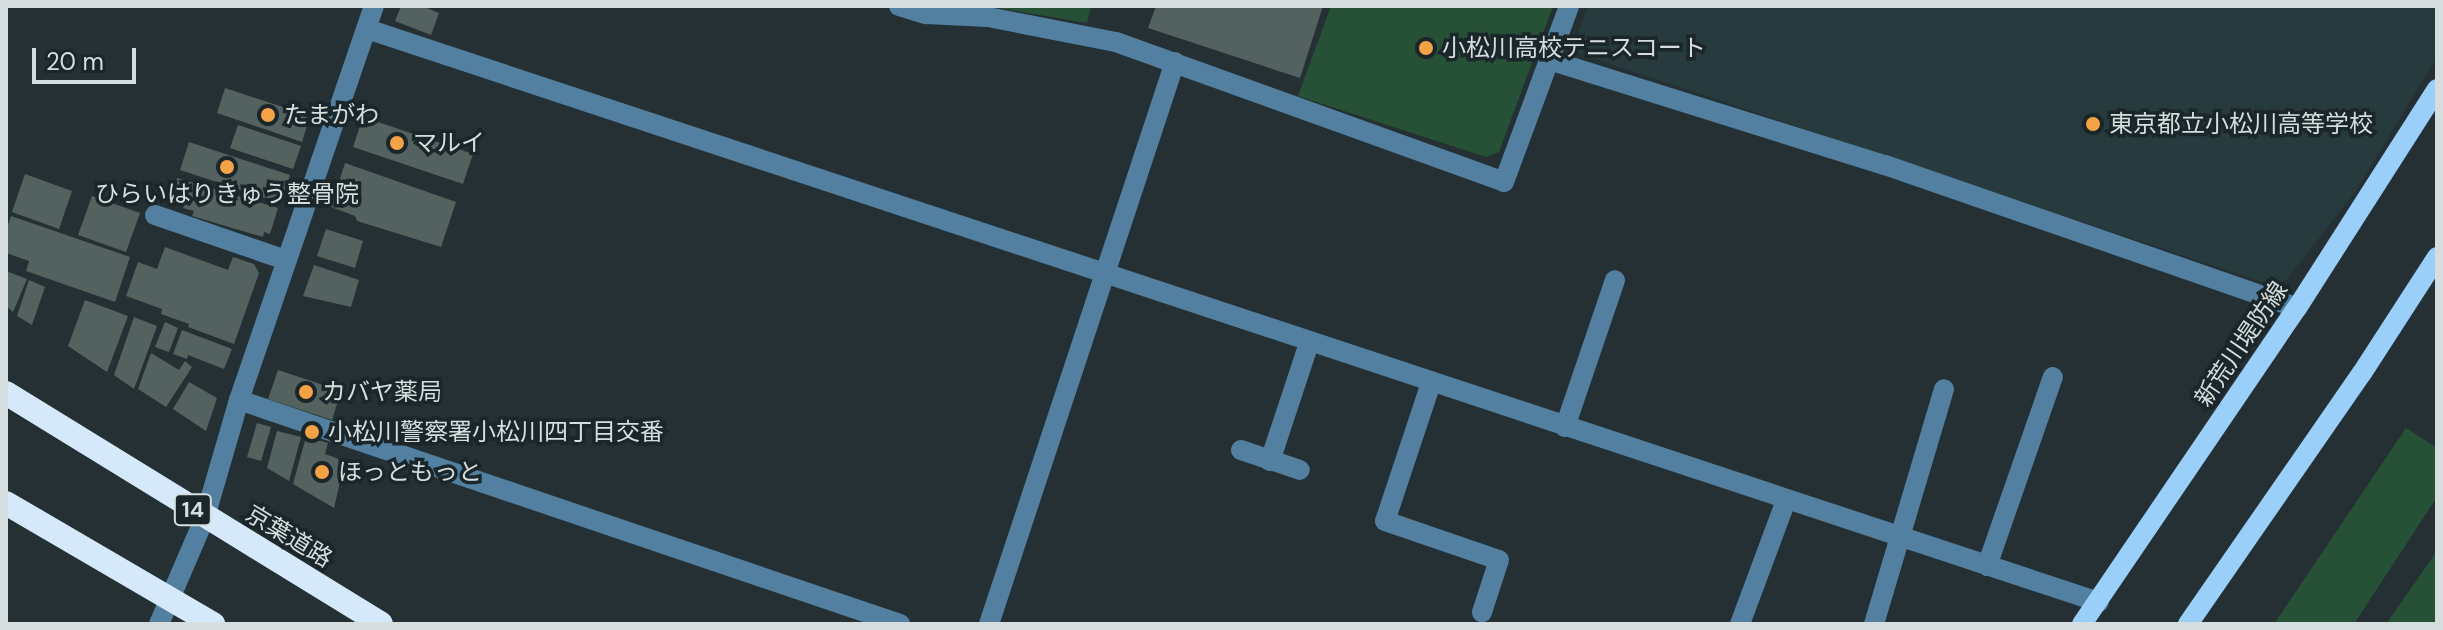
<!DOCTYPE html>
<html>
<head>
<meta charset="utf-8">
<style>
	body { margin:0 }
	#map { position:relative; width:2443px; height:630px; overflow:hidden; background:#243033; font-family:"DM Sans","Noto Sans JP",sans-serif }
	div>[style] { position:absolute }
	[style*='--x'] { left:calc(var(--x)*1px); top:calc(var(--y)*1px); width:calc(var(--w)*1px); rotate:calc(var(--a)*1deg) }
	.built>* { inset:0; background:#273b3f }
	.green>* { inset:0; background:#275136 }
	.building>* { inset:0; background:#54625f }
	.minor>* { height:20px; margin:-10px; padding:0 10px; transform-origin:10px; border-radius:10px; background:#5380a1 }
	.major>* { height:20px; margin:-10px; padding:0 10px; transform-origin:10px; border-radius:10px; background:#99cff8 }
	.highway>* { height:24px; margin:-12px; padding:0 12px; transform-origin:12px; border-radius:12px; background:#d5e9fa }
	.dots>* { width:22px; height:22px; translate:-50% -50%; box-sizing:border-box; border:4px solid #1a2629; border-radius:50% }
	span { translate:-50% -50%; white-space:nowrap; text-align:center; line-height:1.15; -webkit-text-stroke:7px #1a2629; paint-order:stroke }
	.shield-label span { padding:2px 6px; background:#1a2629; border:2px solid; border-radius:6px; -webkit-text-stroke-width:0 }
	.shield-label { font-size:22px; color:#d5ddde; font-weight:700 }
	.poi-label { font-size:24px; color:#d5ddde }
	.left { translate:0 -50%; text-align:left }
	.street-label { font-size:24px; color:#d5ddde }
	.frame { position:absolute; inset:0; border:8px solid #d5ddde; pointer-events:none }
	.scale { position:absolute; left:32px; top:48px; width:104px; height:36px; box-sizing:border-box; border:4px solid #d5ddde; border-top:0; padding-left:10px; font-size:24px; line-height:28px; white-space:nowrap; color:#d5ddde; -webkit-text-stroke:6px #1a2629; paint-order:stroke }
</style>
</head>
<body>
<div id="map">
	<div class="built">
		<i style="clip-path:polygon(1588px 6px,2437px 6px,2437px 57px,2355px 192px,2280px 288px,1572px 51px)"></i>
	</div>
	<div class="green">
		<i style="clip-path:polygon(986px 6px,1091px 6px,1087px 23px)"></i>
		<i style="clip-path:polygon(1331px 6px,1553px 6px,1499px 152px,1486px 157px,1298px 96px)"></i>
		<i style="clip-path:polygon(2406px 428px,2437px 448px,2437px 497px,2354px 624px,2274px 624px)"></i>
		<i style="clip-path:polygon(2437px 551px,2437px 624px,2386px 624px)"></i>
	</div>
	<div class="building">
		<i style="clip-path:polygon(401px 6px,422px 6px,439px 13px,431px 35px,395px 21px)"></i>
		<i style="clip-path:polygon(1156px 6px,1323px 6px,1300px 78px,1148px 28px)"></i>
		<i style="clip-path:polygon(225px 88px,310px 116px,302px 142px,217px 113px)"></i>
		<i style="clip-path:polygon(363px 117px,473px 154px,463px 184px,353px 147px)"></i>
		<i style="clip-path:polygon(238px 125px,301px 146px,293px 169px,230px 148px)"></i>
		<i style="clip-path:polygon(189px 142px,290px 175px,281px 203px,180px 170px)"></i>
		<i style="clip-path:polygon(345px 163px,456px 202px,441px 247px,357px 221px,355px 216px,331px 207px)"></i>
		<i style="clip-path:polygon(25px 174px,72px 191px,59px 229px,12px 212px)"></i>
		<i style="clip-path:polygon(177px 178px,278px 208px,270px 234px,264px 232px,263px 237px,192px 216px,194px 211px,183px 208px,185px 203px,171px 199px)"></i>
		<i style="clip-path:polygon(92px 196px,140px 213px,126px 252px,78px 235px)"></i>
		<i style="clip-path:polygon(11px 216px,130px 257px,115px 302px,26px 271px,29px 261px,6px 253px,6px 231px)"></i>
		<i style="clip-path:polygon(326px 229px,363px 241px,355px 268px,317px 256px)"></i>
		<i style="clip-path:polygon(165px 247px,228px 270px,233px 257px,254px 264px,259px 273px,234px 344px,188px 327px,189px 324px,161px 314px,162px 309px,126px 296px,138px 262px,157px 269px)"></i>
		<i style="clip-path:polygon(314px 265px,359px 280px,351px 307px,303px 296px)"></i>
		<i style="clip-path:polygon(6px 271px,27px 279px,13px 312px,6px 306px)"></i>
		<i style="clip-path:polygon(29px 280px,45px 287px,32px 325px,17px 316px)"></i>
		<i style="clip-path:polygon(85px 300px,128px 316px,107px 372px,68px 346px)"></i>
		<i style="clip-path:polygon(134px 317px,157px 326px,134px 389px,114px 375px)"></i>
		<i style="clip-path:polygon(165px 322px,178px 328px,169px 352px,155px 347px)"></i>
		<i style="clip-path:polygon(182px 330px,232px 349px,224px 369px,188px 355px,187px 359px,173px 354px)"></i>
		<i style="clip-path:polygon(151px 353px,179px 370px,185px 361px,192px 367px,166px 407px,138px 389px)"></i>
		<i style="clip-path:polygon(278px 370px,341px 391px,332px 420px,268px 399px)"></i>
		<i style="clip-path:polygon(189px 382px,217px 398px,206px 431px,173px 409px)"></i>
		<i style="clip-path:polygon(257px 423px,271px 427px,261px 461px,247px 457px)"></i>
		<i style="clip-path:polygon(277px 431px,301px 437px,289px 481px,267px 468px)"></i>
		<i style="clip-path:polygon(306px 437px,328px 443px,325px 454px,345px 461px,334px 508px,293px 484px)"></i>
	</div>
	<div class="minor">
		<i style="--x:899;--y:6;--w:28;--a:17"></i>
		<i style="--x:926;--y:14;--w:62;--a:2.8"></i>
		<i style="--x:988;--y:17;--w:130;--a:11.1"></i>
		<i style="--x:1116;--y:42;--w:412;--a:19.8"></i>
		<i style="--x:1504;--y:182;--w:188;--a:-69.7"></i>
		<i style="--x:367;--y:29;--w:1824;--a:18.31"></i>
		<i style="--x:1549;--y:60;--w:352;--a:17.4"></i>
		<i style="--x:1885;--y:165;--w:436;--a:19.1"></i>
		<i style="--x:155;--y:215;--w:139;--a:19"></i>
		<i style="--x:1431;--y:383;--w:145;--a:108.4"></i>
		<i style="--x:1385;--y:521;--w:120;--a:18.9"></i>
		<i style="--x:1499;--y:560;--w:55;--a:108.1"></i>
		<i style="--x:239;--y:400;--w:698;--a:18.72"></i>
		<i style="--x:1565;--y:427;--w:155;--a:-71.2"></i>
		<i style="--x:1241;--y:450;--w:62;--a:18.7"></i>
		<i style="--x:1270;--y:461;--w:124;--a:-71.7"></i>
		<i style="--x:1987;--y:566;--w:200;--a:-70.8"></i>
		<i style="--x:159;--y:624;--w:116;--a:-66.7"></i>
		<i style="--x:205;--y:517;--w:122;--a:-73.8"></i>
		<i style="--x:239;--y:400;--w:416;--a:-71.1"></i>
		<i style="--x:989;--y:624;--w:592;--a:-71.69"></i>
		<i style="--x:1740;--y:624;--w:132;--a:-69.6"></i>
		<i style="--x:1874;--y:624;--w:245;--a:-73.4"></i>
	</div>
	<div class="major">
		<i style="--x:2082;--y:624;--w:382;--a:-55.8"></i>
		<i style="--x:2297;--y:308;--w:260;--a:-57.4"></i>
		<i style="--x:2188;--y:624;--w:305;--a:-55.3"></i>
		<i style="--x:2362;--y:373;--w:138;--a:-57.1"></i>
	</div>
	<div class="highway">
		<i style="--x:6;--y:393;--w:440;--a:31.6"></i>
		<i style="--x:6;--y:503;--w:240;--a:30.3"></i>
	</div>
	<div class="dots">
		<i style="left:1426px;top:48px;background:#f5a246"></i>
		<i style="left:268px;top:115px;background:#f5a246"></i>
		<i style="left:2093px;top:124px;background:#f5a246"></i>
		<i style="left:397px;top:143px;background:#f5a246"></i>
		<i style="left:227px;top:167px;background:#f5a246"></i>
		<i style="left:306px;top:392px;background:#f5a246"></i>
		<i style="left:312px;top:432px;background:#f5a246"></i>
		<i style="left:322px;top:472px;background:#f5a246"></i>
	</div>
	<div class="shield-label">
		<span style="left:193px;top:510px">14</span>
	</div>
	<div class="poi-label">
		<span class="left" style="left:1442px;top:48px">小松川高校テニスコート</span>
		<span class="left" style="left:284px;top:115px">たまがわ</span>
		<span class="left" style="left:2109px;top:124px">東京都立小松川高等学校</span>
		<span class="left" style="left:413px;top:143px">マルイ</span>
		<span style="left:227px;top:194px">ひらいはりきゅう整骨院</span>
		<span class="left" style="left:322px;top:392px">カバヤ薬局</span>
		<span class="left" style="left:328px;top:432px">小松川警察署小松川四丁目交番</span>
		<span class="left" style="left:338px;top:472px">ほっともっと</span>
	</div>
	<div class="street-label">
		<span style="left:2241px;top:344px;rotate:-56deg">新荒川堤防線</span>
		<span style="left:289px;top:536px;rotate:31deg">京葉道路</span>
	</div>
	<div class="frame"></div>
	<div class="scale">20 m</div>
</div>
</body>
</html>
